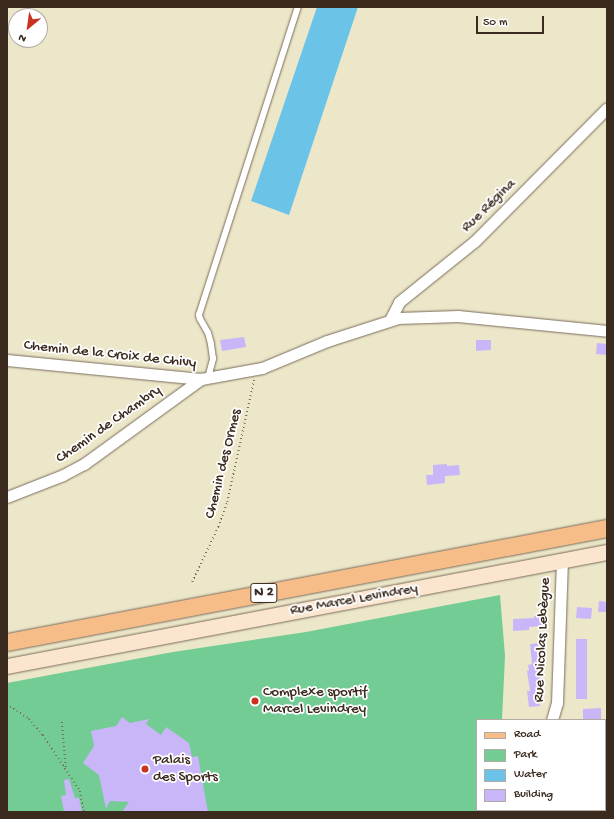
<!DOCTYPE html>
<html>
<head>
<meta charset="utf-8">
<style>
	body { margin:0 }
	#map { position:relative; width:614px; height:819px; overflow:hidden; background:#ede7ca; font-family:"Gochi Hand",sans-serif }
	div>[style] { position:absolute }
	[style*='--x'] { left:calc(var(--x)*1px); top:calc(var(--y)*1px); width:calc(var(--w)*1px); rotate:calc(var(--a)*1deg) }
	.green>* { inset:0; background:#72cc93 }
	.water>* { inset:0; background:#6bc3e8 }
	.building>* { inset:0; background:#c9b6f9 }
	.path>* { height:1.5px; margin-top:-0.75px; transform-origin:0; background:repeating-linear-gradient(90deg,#796c5a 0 1px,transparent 0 4px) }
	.roads { filter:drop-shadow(0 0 1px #796c5a) drop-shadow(0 0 1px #796c5a) }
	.lane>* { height:5.5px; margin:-2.75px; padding:0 2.75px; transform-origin:2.75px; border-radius:2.75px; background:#fff }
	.street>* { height:11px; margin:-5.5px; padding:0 5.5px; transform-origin:5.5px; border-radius:5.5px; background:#fff }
	.secondary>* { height:15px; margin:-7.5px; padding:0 7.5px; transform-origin:7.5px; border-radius:7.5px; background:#fce5cf }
	.primary>* { height:17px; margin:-8.5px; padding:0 8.5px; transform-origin:8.5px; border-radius:8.5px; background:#f7bd88 }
	.dots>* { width:11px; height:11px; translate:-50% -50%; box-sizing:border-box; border:2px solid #fff; border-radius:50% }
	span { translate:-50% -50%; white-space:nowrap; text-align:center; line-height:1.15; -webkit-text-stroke:3.5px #fff; paint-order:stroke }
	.shield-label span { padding:1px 3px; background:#fff; border:1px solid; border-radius:3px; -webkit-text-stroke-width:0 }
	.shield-label { font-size:14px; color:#3b2a1e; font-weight:700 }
	.street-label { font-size:15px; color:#3b2a1e }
	.poi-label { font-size:15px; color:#3b2a1e }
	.left { translate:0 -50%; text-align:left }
	.frame { position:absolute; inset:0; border:8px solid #3b2a1e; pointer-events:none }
	.legend { position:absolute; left:476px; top:719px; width:130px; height:92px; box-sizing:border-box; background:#fff; border:1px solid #b1aaa5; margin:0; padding:5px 7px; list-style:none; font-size:12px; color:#3b2a1e }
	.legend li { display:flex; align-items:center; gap:8px; height:20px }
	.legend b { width:20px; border:1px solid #b1aaa5 }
	.north { position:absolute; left:8px; top:8px; width:40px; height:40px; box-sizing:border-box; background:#fff; border:1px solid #b1aaa5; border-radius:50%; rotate:209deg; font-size:11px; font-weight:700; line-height:16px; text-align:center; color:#3b2a1e }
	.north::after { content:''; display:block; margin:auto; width:14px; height:18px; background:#c8321e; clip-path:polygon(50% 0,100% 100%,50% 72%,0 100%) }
	.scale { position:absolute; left:476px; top:16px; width:68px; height:18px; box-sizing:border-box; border:2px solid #3b2a1e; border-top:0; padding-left:5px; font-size:12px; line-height:14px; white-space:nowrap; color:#3b2a1e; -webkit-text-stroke:3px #fff; paint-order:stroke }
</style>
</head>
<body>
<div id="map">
	<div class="green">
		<i style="clip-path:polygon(500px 595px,505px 656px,502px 720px,477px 720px,477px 810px,507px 810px,508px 812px,7px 812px,7px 683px,173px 652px,306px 632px)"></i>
	</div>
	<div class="water">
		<i style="clip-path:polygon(317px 7px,358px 7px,289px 215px,251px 201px)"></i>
	</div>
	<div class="building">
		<i style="clip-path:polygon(244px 337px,246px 347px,222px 351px,220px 340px)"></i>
		<i style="clip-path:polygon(476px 340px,491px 340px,491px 350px,476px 351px)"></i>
		<i style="clip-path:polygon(597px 343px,607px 344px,607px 355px,596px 354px)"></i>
		<i style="clip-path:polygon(447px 464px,447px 466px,459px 465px,460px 475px,445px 476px,445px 483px,427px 485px,426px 475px,433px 475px,433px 465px)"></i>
		<i style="clip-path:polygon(599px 601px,607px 602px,607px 612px,598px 612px)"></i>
		<i style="clip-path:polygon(577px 607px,592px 608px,591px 619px,576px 618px)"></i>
		<i style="clip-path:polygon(546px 615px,546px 626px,529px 627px,529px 630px,513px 631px,513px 619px,534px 618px,534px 616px)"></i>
		<i style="clip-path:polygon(576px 639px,587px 639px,587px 699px,576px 699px)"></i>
		<i style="clip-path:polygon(541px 643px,543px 662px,539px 663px,541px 683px,537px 683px,540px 706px,529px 707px,527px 691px,530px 691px,527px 671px,529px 670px,528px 665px,532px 664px,530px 644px)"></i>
		<i style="clip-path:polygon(601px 708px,601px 720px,583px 720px,583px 709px)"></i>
		<i style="clip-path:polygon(122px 717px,130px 723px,149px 719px,146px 724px,161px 735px,166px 727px,189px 743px,192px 757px,198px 756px,208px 812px,122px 812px,129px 802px,110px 801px,106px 809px,99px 775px,83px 763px,94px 746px,91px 731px,116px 726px)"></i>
		<i style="clip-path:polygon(69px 779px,75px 798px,79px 798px,82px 812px,64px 812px,61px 796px,66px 795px,64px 780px)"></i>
	</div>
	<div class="path">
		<i style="--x:192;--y:582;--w:61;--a:-64.7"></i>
		<i style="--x:218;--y:527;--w:27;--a:-70"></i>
		<i style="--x:227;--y:502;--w:126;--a:-77.6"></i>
		<i style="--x:7;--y:704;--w:27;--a:34"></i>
		<i style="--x:29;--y:719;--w:21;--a:49"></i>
		<i style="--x:43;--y:735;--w:67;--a:56.5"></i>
		<i style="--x:80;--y:791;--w:21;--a:79"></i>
		<i style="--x:62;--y:722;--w:46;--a:85"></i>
	</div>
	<div class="roads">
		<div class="lane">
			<i style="--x:208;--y:378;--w:20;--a:-75"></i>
			<i style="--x:213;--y:359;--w:15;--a:-98"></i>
			<i style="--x:211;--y:344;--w:11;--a:-105"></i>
			<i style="--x:208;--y:333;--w:16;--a:-120"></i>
			<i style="--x:200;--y:319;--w:4;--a:-104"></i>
			<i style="--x:199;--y:315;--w:324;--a:-72.2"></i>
		</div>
		<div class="street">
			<i style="--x:390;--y:320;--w:20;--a:-63"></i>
			<i style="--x:399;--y:302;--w:97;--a:-38.8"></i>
			<i style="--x:475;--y:241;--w:187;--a:-45.2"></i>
			<i style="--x:7;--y:360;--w:195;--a:5.6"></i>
			<i style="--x:201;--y:379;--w:62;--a:-10.2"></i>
			<i style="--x:262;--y:368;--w:70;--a:-22.6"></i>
			<i style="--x:327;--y:341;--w:75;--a:-17.9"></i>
			<i style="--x:398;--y:318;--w:60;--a:-1.9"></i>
			<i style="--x:458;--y:316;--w:150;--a:5.7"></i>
			<i style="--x:7;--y:497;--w:60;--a:-21.4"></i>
			<i style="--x:63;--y:475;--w:24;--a:-28"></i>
			<i style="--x:84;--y:464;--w:145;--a:-36"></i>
			<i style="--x:552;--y:720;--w:18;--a:-74"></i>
			<i style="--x:557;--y:703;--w:142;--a:-88"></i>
			<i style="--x:515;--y:810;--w:2;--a:90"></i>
		</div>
		<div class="secondary">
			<i style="--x:7;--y:666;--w:611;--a:-10.76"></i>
		</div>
		<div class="primary">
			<i style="--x:7;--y:642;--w:611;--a:-10.76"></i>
		</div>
	</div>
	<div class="dots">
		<i style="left:255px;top:701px;background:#c8321e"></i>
		<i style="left:145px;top:769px;background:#c8321e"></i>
	</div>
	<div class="shield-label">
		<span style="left:264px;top:593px">N 2</span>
	</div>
	<div class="street-label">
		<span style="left:489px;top:206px;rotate:-44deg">Rue Régina</span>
		<span style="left:110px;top:355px;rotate:6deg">Chemin de la Croix de Chivy</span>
		<span style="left:109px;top:425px;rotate:-35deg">Chemin de Chambry</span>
		<span style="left:224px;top:464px;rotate:-76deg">Chemin des Ormes</span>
		<span style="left:354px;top:600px;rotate:-10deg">Rue Marcel Levindrey</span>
		<span style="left:543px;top:640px;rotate:-87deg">Rue Nicolas Lebègue</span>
	</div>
	<div class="poi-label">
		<span class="left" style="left:263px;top:701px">Complexe sportif<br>Marcel Levindrey</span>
		<span class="left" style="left:153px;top:769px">Palais<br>des Sports</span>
	</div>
	<div class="frame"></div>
	<ul class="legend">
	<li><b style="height:5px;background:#f7bd88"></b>Road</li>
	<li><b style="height:11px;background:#72cc93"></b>Park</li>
	<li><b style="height:11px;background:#6bc3e8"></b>Water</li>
	<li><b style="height:11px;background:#c9b6f9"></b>Building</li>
	</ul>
	<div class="north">N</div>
	<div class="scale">50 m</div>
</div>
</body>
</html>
